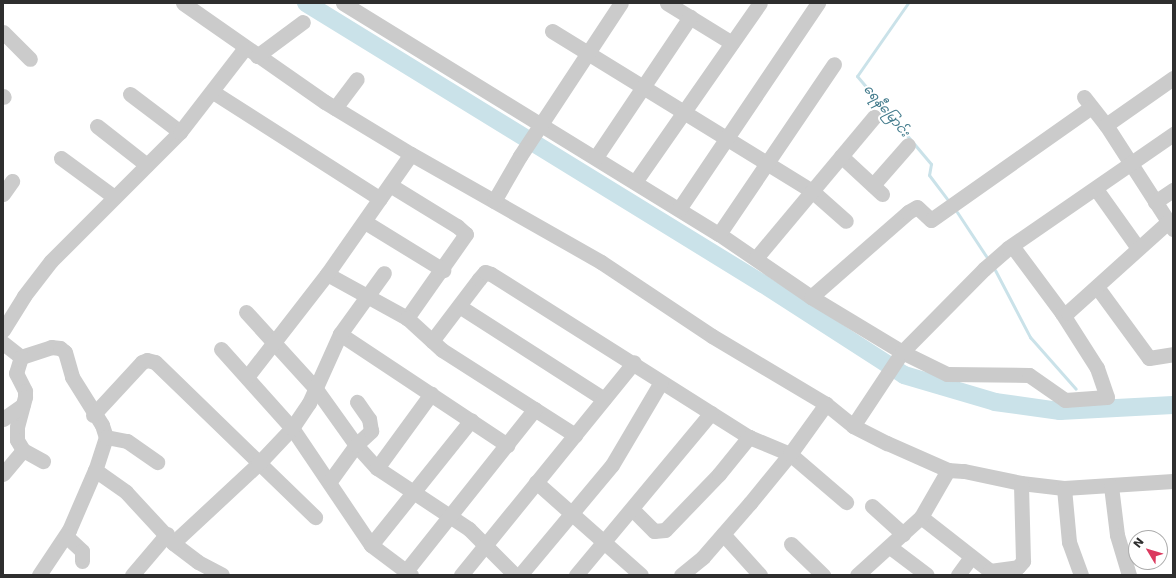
<!DOCTYPE html>
<html>
<head>
<meta charset="utf-8">
<style>
	body { margin:0 }
	#map { position:relative; width:1176px; height:578px; overflow:hidden; background:#fff; font-family:"DejaVu Sans","Noto Sans Myanmar",sans-serif }
	div>[style] { position:absolute }
	[style*='--x'] { left:calc(var(--x)*1px); top:calc(var(--y)*1px); width:calc(var(--w)*1px); rotate:calc(var(--a)*1deg) }
	.stream>* { height:3px; margin:-1.5px; padding:0 1.5px; transform-origin:1.5px; border-radius:1.5px; background:#cae2e9 }
	.river>* { height:18px; margin:-9px; padding:0 9px; transform-origin:9px; border-radius:9px; background:#cae2e9 }
	.minor>* { height:15px; margin:-7.5px; padding:0 7.5px; transform-origin:7.5px; border-radius:7.5px; background:#cbcbcb }
	span { translate:-50% -50%; white-space:nowrap; text-align:center; line-height:1.15; -webkit-text-stroke:4px #fff; paint-order:stroke }
	.water-label { font-size:13px; color:#417a8b; font-style:italic }
	.frame { position:absolute; inset:0; border:4px solid #2e2e2e; pointer-events:none }
	.north { position:absolute; left:1128px; top:530px; width:40px; height:40px; box-sizing:border-box; background:#fff; border:1px solid #ababab; border-radius:50%; rotate:308deg; font-size:11px; font-weight:700; line-height:16px; text-align:center; color:#2e2e2e }
	.north::after { content:''; display:block; margin:auto; width:14px; height:18px; background:#db3a5f; clip-path:polygon(50% 0,100% 100%,50% 72%,0 100%) }
</style>
</head>
<body>
<div id="map">
	<div class="stream">
		<i style="--x:908;--y:3;--w:89;--a:124.9"></i>
		<i style="--x:857;--y:76;--w:115;--a:49.9"></i>
		<i style="--x:931;--y:164;--w:11;--a:100"></i>
		<i style="--x:929;--y:175;--w:30;--a:53"></i>
		<i style="--x:957;--y:212;--w:53;--a:56.6"></i>
		<i style="--x:995;--y:270;--w:76;--a:62.4"></i>
		<i style="--x:1030;--y:337;--w:69;--a:48.5"></i>
		<i style="--x:1087;--y:403;--w:8;--a:45"></i>
	</div>
	<div class="river">
		<i style="--x:306;--y:3;--w:536;--a:31.59"></i>
		<i style="--x:763;--y:284;--w:168;--a:32.8"></i>
		<i style="--x:904;--y:375;--w:95;--a:16.5"></i>
		<i style="--x:995;--y:402;--w:66;--a:7.9"></i>
		<i style="--x:1060;--y:411;--w:113;--a:-3"></i>
	</div>
	<div class="minor">
		<i style="--x:183;--y:3;--w:173;--a:34.9"></i>
		<i style="--x:325;--y:102;--w:100;--a:31.2"></i>
		<i style="--x:411;--y:154;--w:219;--a:29.6"></i>
		<i style="--x:601;--y:262;--w:133;--a:33.7"></i>
		<i style="--x:712;--y:336;--w:133;--a:30.8"></i>
		<i style="--x:826;--y:404;--w:35;--a:39"></i>
		<i style="--x:853;--y:426;--w:38;--a:27"></i>
		<i style="--x:887;--y:443;--w:67;--a:23.9"></i>
		<i style="--x:948;--y:470;--w:16;--a:4"></i>
		<i style="--x:964;--y:471;--w:58;--a:11.9"></i>
		<i style="--x:1021;--y:483;--w:43;--a:6.6"></i>
		<i style="--x:1064;--y:488;--w:109;--a:-3.7"></i>
		<i style="--x:343;--y:3;--w:441;--a:31.6"></i>
		<i style="--x:719;--y:234;--w:112;--a:34.4"></i>
		<i style="--x:811;--y:297;--w:106;--a:31.1"></i>
		<i style="--x:902;--y:352;--w:50;--a:26.1"></i>
		<i style="--x:947;--y:374;--w:82;--a:0.7"></i>
		<i style="--x:1029;--y:375;--w:44;--a:34.8"></i>
		<i style="--x:1065;--y:400;--w:42;--a:-4.1"></i>
		<i style="--x:1107;--y:397;--w:31;--a:-109"></i>
		<i style="--x:1097;--y:368;--w:65;--a:-122.5"></i>
		<i style="--x:1062;--y:313;--w:82;--a:-126.6"></i>
		<i style="--x:667;--y:3;--w:76;--a:31.6"></i>
		<i style="--x:552;--y:31;--w:305;--a:31.6"></i>
		<i style="--x:812;--y:191;--w:45;--a:41.4"></i>
		<i style="--x:3;--y:32;--w:38;--a:45"></i>
		<i style="--x:257;--y:56;--w:57;--a:-36.5"></i>
		<i style="--x:213;--y:92;--w:198;--a:32.6"></i>
		<i style="--x:130;--y:94;--w:63;--a:37.2"></i>
		<i style="--x:3;--y:96;--w:1;--a:45"></i>
		<i style="--x:1084;--y:97;--w:36;--a:52"></i>
		<i style="--x:1106;--y:125;--w:124;--a:57.2"></i>
		<i style="--x:335;--y:108;--w:36;--a:-53"></i>
		<i style="--x:1106;--y:125;--w:82;--a:-35"></i>
		<i style="--x:97;--y:126;--w:63;--a:38"></i>
		<i style="--x:841;--y:156;--w:56;--a:42.8"></i>
		<i style="--x:596;--y:157;--w:169;--a:-56.1"></i>
		<i style="--x:61;--y:158;--w:66;--a:36.3"></i>
		<i style="--x:635;--y:182;--w:218;--a:-55.1"></i>
		<i style="--x:390;--y:185;--w:79;--a:31.5"></i>
		<i style="--x:457;--y:226;--w:12;--a:42"></i>
		<i style="--x:466;--y:234;--w:103;--a:125.1"></i>
		<i style="--x:873;--y:185;--w:53;--a:-48.8"></i>
		<i style="--x:1096;--y:189;--w:72;--a:54.6"></i>
		<i style="--x:3;--y:194;--w:16;--a:-55"></i>
		<i style="--x:494;--y:201;--w:52;--a:-60"></i>
		<i style="--x:520;--y:156;--w:183;--a:-56.6"></i>
		<i style="--x:1155;--y:202;--w:22;--a:-34"></i>
		<i style="--x:679;--y:209;--w:249;--a:-56"></i>
		<i style="--x:365;--y:222;--w:92;--a:31.6"></i>
		<i style="--x:719;--y:234;--w:205;--a:-55.9"></i>
		<i style="--x:756;--y:258;--w:184;--a:-50.1"></i>
		<i style="--x:327;--y:274;--w:91;--a:28.8"></i>
		<i style="--x:407;--y:318;--w:47;--a:42.4"></i>
		<i style="--x:442;--y:350;--w:158;--a:32.6"></i>
		<i style="--x:1097;--y:287;--w:88;--a:53.8"></i>
		<i style="--x:1149;--y:358;--w:24;--a:-9"></i>
		<i style="--x:811;--y:297;--w:129;--a:-41.2"></i>
		<i style="--x:908;--y:212;--w:10;--a:-29"></i>
		<i style="--x:917;--y:207;--w:19;--a:43"></i>
		<i style="--x:931;--y:220;--w:196;--a:-35.2"></i>
		<i style="--x:459;--y:306;--w:172;--a:32.7"></i>
		<i style="--x:246;--y:312;--w:104;--a:47.7"></i>
		<i style="--x:316;--y:389;--w:69;--a:54.5"></i>
		<i style="--x:356;--y:445;--w:31;--a:48"></i>
		<i style="--x:377;--y:468;--w:110;--a:33.5"></i>
		<i style="--x:469;--y:529;--w:65;--a:45"></i>
		<i style="--x:1062;--y:313;--w:6;--a:-9"></i>
		<i style="--x:1068;--y:312;--w:135;--a:-42"></i>
		<i style="--x:3;--y:330;--w:40;--a:-58"></i>
		<i style="--x:24;--y:296;--w:44;--a:-52.4"></i>
		<i style="--x:51;--y:261;--w:182;--a:-45"></i>
		<i style="--x:180;--y:132;--w:106;--a:-52.3"></i>
		<i style="--x:340;--y:334;--w:201;--a:33.6"></i>
		<i style="--x:432;--y:341;--w:78;--a:-52.8"></i>
		<i style="--x:479;--y:279;--w:9;--a:-49"></i>
		<i style="--x:485;--y:272;--w:6;--a:18"></i>
		<i style="--x:491;--y:274;--w:305;--a:32.3"></i>
		<i style="--x:749;--y:437;--w:44;--a:22.5"></i>
		<i style="--x:790;--y:454;--w:74;--a:40.6"></i>
		<i style="--x:3;--y:343;--w:23;--a:38"></i>
		<i style="--x:21;--y:357;--w:32;--a:-18"></i>
		<i style="--x:51;--y:347;--w:9;--a:6"></i>
		<i style="--x:60;--y:348;--w:6;--a:39"></i>
		<i style="--x:65;--y:352;--w:26;--a:74"></i>
		<i style="--x:72;--y:377;--w:57;--a:58"></i>
		<i style="--x:102;--y:425;--w:13;--a:72"></i>
		<i style="--x:106;--y:437;--w:35;--a:108"></i>
		<i style="--x:95;--y:470;--w:65;--a:113.4"></i>
		<i style="--x:69;--y:530;--w:54;--a:123.7"></i>
		<i style="--x:221;--y:349;--w:106;--a:48.1"></i>
		<i style="--x:292;--y:428;--w:141;--a:56"></i>
		<i style="--x:371;--y:545;--w:50;--a:36.9"></i>
		<i style="--x:21;--y:357;--w:17;--a:107"></i>
		<i style="--x:16;--y:373;--w:20;--a:63"></i>
		<i style="--x:25;--y:391;--w:6;--a:90"></i>
		<i style="--x:25;--y:397;--w:31;--a:105"></i>
		<i style="--x:17;--y:427;--w:13;--a:90"></i>
		<i style="--x:17;--y:440;--w:12;--a:59"></i>
		<i style="--x:23;--y:450;--w:23;--a:29"></i>
		<i style="--x:247;--y:377;--w:130;--a:-52.2"></i>
		<i style="--x:327;--y:274;--w:146;--a:-55"></i>
		<i style="--x:93;--y:415;--w:72;--a:-47.2"></i>
		<i style="--x:142;--y:362;--w:5;--a:-22"></i>
		<i style="--x:147;--y:360;--w:8;--a:14"></i>
		<i style="--x:155;--y:362;--w:223;--a:44.1"></i>
		<i style="--x:3;--y:419;--w:24;--a:-35"></i>
		<i style="--x:853;--y:426;--w:89;--a:-56.5"></i>
		<i style="--x:902;--y:352;--w:117;--a:-45.3"></i>
		<i style="--x:984;--y:269;--w:32;--a:-41"></i>
		<i style="--x:1008;--y:248;--w:201;--a:-34.6"></i>
		<i style="--x:106;--y:437;--w:21;--a:11"></i>
		<i style="--x:127;--y:441;--w:37;--a:35"></i>
		<i style="--x:377;--y:468;--w:92;--a:-53.9"></i>
		<i style="--x:95;--y:470;--w:38;--a:35"></i>
		<i style="--x:126;--y:492;--w:69;--a:47.3"></i>
		<i style="--x:173;--y:543;--w:31;--a:37"></i>
		<i style="--x:198;--y:562;--w:27;--a:28"></i>
		<i style="--x:3;--y:474;--w:31;--a:-50"></i>
		<i style="--x:330;--y:481;--w:44;--a:-54.2"></i>
		<i style="--x:356;--y:445;--w:21;--a:-43"></i>
		<i style="--x:371;--y:431;--w:12;--a:-99"></i>
		<i style="--x:369;--y:419;--w:21;--a:-125"></i>
		<i style="--x:536;--y:482;--w:140;--a:41.5"></i>
		<i style="--x:1111;--y:486;--w:49;--a:83"></i>
		<i style="--x:1117;--y:535;--w:42;--a:73.3"></i>
		<i style="--x:1064;--y:488;--w:54;--a:84.7"></i>
		<i style="--x:1069;--y:542;--w:35;--a:70"></i>
		<i style="--x:872;--y:506;--w:42;--a:42.1"></i>
		<i style="--x:632;--y:509;--w:31;--a:45"></i>
		<i style="--x:654;--y:531;--w:11;--a:-5"></i>
		<i style="--x:665;--y:530;--w:78;--a:-46"></i>
		<i style="--x:719;--y:474;--w:48;--a:-51"></i>
		<i style="--x:921;--y:517;--w:88;--a:38"></i>
		<i style="--x:990;--y:571;--w:28;--a:-8"></i>
		<i style="--x:1018;--y:567;--w:8;--a:-50"></i>
		<i style="--x:1023;--y:561;--w:78;--a:-91.5"></i>
		<i style="--x:723;--y:534;--w:55;--a:47.9"></i>
		<i style="--x:66;--y:536;--w:22;--a:43"></i>
		<i style="--x:82;--y:551;--w:10;--a:90"></i>
		<i style="--x:173;--y:543;--w:116;--a:-42.9"></i>
		<i style="--x:258;--y:464;--w:50;--a:-46.6"></i>
		<i style="--x:292;--y:428;--w:30;--a:-56"></i>
		<i style="--x:309;--y:403;--w:76;--a:-65.8"></i>
		<i style="--x:340;--y:334;--w:75;--a:-54.2"></i>
		<i style="--x:791;--y:544;--w:45;--a:44.1"></i>
		<i style="--x:371;--y:545;--w:160;--a:-51.3"></i>
		<i style="--x:890;--y:547;--w:46;--a:37.1"></i>
		<i style="--x:406;--y:571;--w:207;--a:-51.5"></i>
		<i style="--x:132;--y:575;--w:54;--a:-49.5"></i>
		<i style="--x:461;--y:575;--w:274;--a:-50.9"></i>
		<i style="--x:520;--y:575;--w:143;--a:-50.1"></i>
		<i style="--x:612;--y:465;--w:96;--a:-59.4"></i>
		<i style="--x:576;--y:575;--w:211;--a:-50.2"></i>
		<i style="--x:681;--y:575;--w:28;--a:-39"></i>
		<i style="--x:703;--y:557;--w:72;--a:-49"></i>
		<i style="--x:750;--y:503;--w:63;--a:-50.8"></i>
		<i style="--x:790;--y:454;--w:62;--a:-54.2"></i>
		<i style="--x:857;--y:575;--w:86;--a:-42.2"></i>
		<i style="--x:921;--y:517;--w:54;--a:-60.1"></i>
		<i style="--x:958;--y:575;--w:22;--a:-54"></i>
	</div>
	<div class="water-label">
		<span style="left:886px;top:111px;rotate:50deg">ရေနီမြောင်း</span>
	</div>
	<div class="frame"></div>
	<div class="north">N</div>
</div>
</body>
</html>
